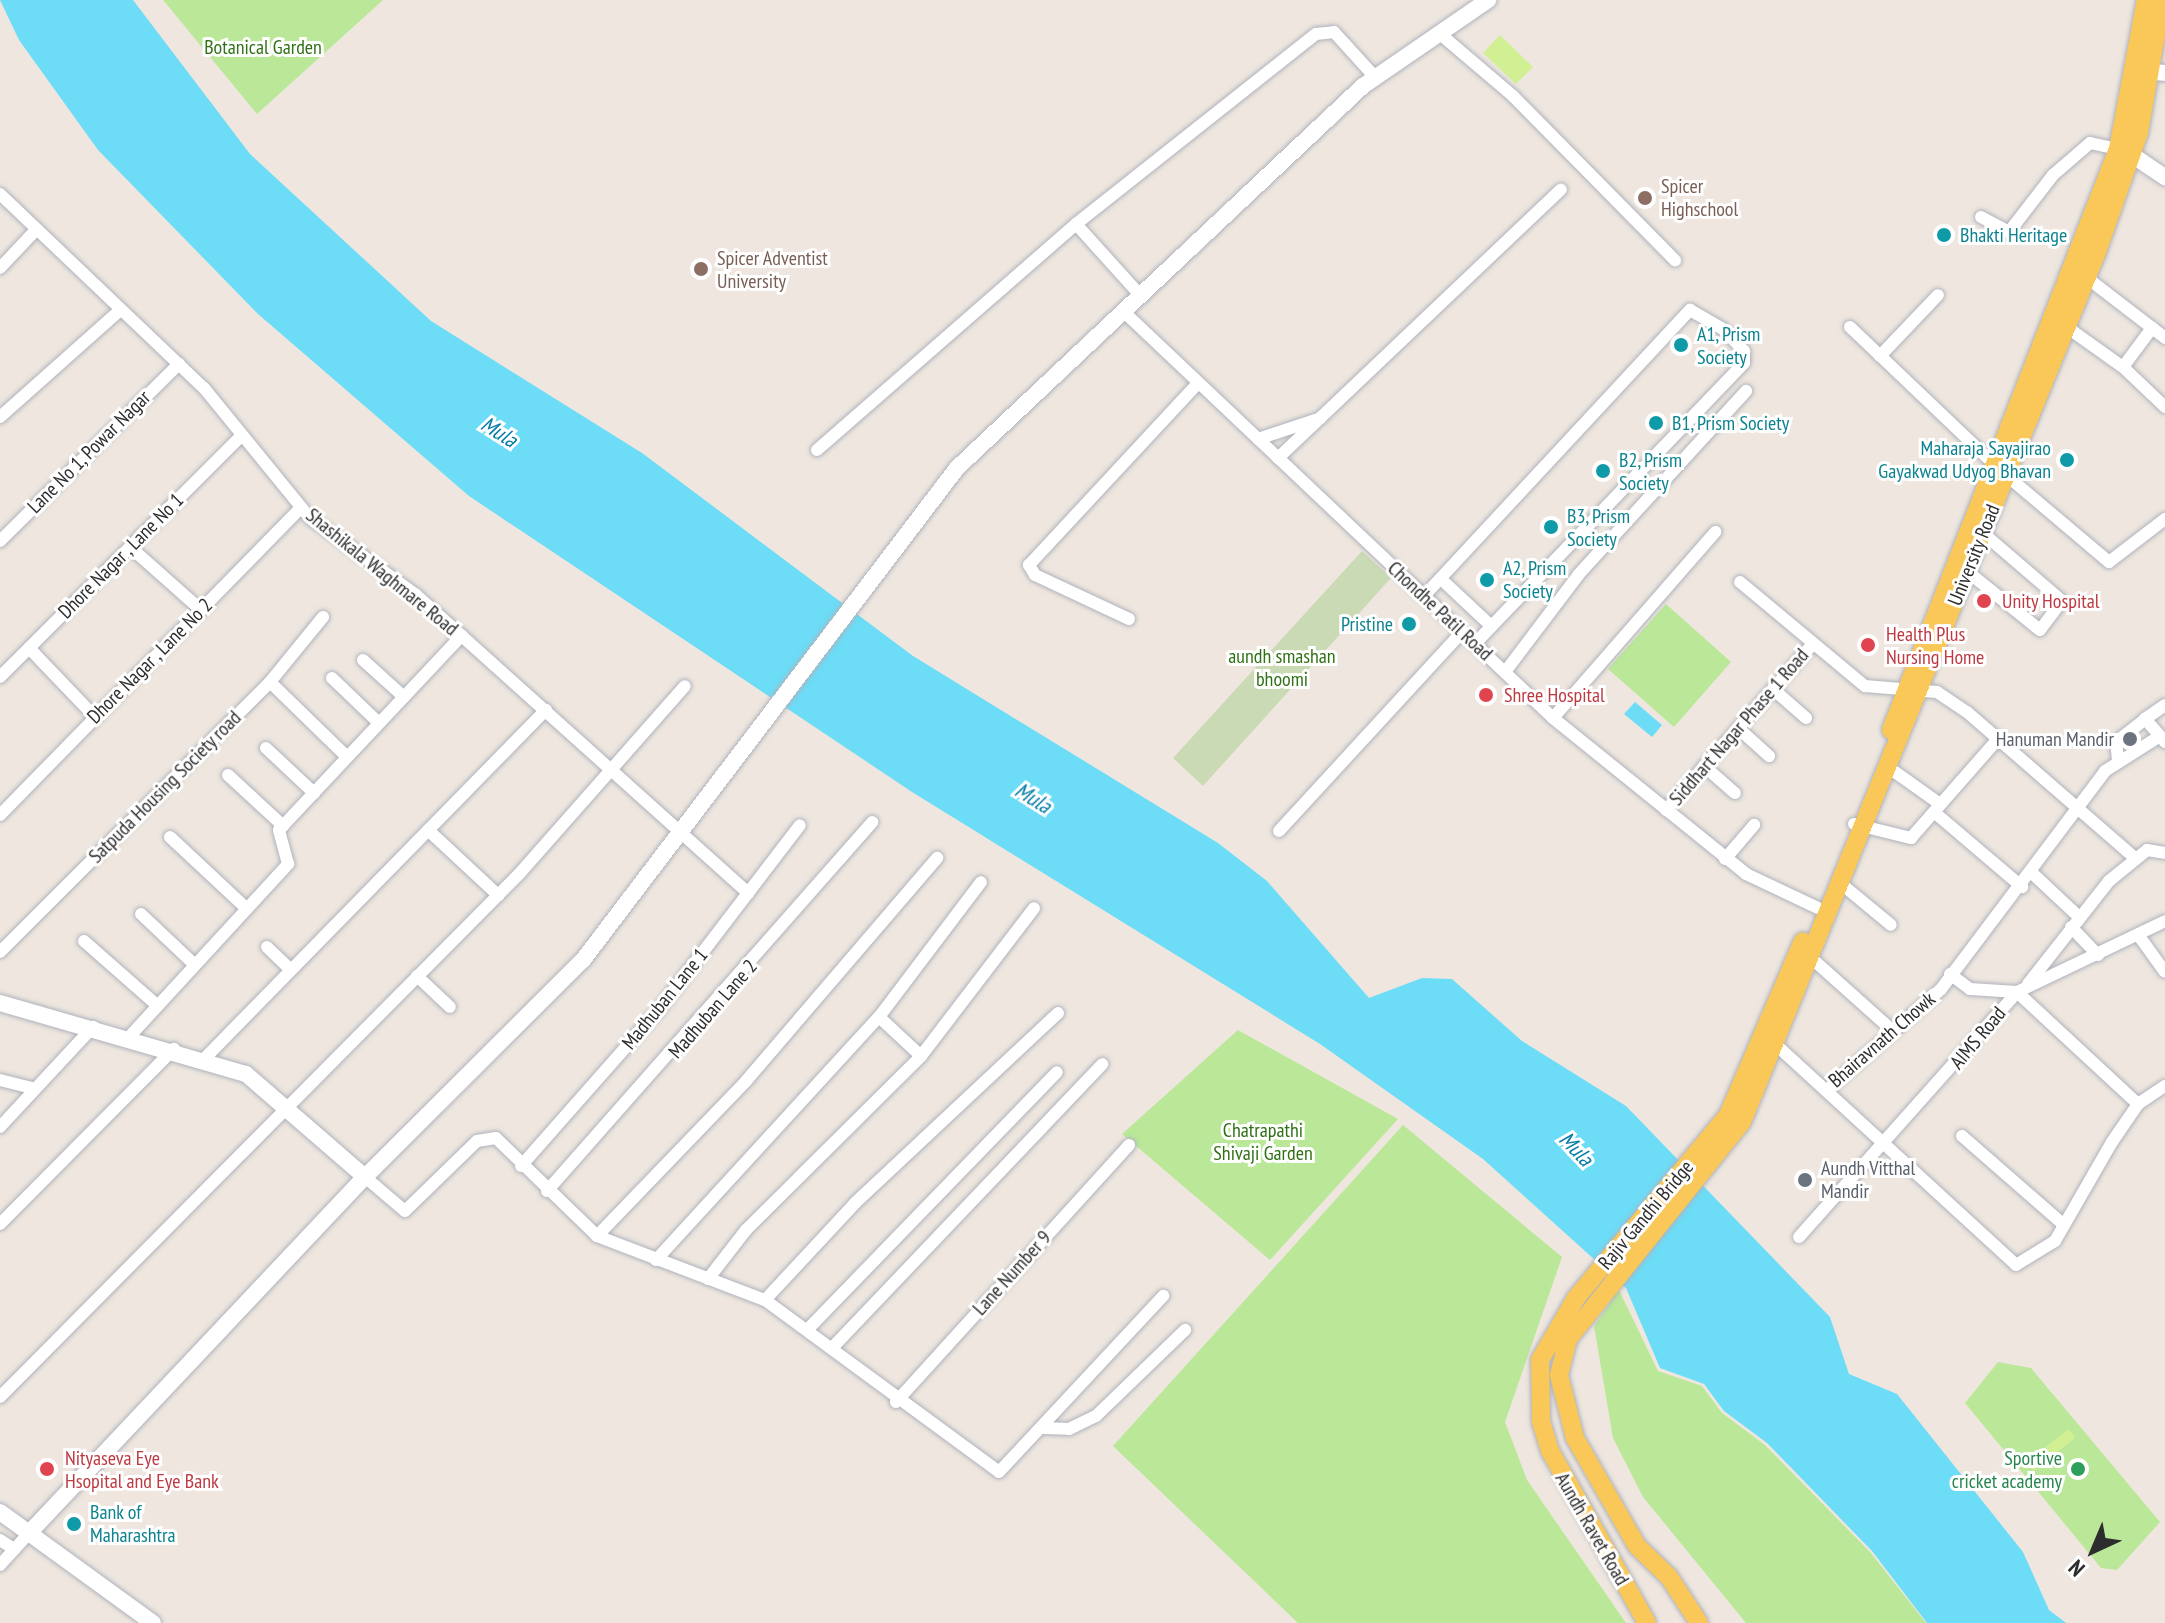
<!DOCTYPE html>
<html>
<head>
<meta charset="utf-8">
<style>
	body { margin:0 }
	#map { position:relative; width:2165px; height:1623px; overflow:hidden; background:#efe7df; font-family:"PT Sans Narrow",sans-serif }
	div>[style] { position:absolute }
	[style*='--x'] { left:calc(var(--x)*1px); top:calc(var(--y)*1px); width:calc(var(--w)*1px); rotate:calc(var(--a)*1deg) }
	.green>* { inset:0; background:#bae898 }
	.cemetery>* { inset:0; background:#cadab5 }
	.pitch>* { inset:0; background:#d0f093 }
	.water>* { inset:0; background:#6cdcf7 }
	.roads { filter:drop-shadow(0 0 2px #afb3bd) drop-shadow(0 0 2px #afb3bd) }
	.street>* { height:12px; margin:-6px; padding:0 6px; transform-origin:6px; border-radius:6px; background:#fff }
	.secondary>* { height:16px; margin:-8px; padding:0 8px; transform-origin:8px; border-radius:8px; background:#fff }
	.primary>* { height:18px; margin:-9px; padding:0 9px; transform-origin:9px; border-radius:9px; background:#fac859 }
	.dots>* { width:22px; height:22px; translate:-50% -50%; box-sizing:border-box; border:4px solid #fff; border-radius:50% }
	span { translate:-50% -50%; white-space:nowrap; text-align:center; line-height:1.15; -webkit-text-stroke:6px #fff; paint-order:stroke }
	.park-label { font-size:20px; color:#307116 }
	.education-label { font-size:20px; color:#785e54 }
	.left { translate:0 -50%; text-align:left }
	.culture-label { font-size:20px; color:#0d838f }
	.right { translate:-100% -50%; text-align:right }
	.street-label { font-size:20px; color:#2d2d2d }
	.health-label { font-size:20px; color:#be3a42 }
	.worship-label { font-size:20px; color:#5b616d }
	.leisure-label { font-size:20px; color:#27864d }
	.water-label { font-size:22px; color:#057da9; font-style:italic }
	.north { position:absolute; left:2053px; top:1511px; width:80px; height:80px; -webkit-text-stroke:6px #fff; paint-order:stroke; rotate:224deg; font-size:22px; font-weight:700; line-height:32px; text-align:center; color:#2d2d2d }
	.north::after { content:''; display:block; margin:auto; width:28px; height:36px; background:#2d2d2d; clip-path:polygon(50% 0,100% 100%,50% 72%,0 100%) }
</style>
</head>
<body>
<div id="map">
	<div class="green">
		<i style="clip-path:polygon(163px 0,383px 0,257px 114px)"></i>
		<i style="clip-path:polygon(1666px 604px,1731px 662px,1674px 727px,1608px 669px)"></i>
		<i style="clip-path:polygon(1238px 1030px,1398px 1119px,1270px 1260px,1122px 1134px)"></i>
		<i style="clip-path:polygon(1403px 1125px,1562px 1257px,1505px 1422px,1527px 1480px,1626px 1623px,1298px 1623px,1113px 1446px)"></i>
		<i style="clip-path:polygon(1619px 1290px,1658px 1371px,1702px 1386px,1722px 1413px,1765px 1445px,1871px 1553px,1926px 1623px,1746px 1623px,1643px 1497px,1613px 1438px,1594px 1326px)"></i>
		<i style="clip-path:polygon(1998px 1362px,2031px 1368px,2160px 1522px,2117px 1570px,2101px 1568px,1965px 1403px)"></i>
	</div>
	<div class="cemetery">
		<i style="clip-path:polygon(1362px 551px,1391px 578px,1203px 786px,1173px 758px)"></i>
	</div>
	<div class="pitch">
		<i style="clip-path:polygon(1500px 35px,1533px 67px,1516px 84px,1483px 53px)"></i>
		<i style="clip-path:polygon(2069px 1429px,2075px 1438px,2033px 1471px,2026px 1462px)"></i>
	</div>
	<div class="water">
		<i style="clip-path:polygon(0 0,133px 0,250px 154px,431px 321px,642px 453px,913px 656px,1218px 843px,1267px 881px,1369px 998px,1422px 978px,1452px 979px,1522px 1041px,1626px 1106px,1830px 1317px,1849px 1374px,1897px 1394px,2023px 1552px,2049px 1610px,2066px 1623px,1927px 1623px,1872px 1551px,1767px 1443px,1724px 1411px,1704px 1384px,1660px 1368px,1626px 1288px,1483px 1159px,1320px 1044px,912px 792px,469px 496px,258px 314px,98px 150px,19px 40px)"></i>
		<i style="clip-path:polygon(1635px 702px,1662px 725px,1652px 737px,1624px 714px)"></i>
	</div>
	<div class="roads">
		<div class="street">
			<i style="--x:1439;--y:33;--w:97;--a:40.4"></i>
			<i style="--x:1513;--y:96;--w:231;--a:45.4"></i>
			<i style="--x:0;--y:194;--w:282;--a:43.6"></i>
			<i style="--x:204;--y:388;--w:168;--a:50.8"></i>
			<i style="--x:310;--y:518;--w:130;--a:35.9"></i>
			<i style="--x:415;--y:594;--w:448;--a:41.9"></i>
			<i style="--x:1981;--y:217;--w:32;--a:28"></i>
			<i style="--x:2009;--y:232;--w:72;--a:-52.3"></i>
			<i style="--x:2053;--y:175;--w:49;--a:-40.9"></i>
			<i style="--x:2090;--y:143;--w:29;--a:12"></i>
			<i style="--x:1076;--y:224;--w:96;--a:48"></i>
			<i style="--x:0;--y:268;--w:51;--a:-46.6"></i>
			<i style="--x:2082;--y:274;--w:105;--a:37.6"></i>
			<i style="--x:1123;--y:311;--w:592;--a:43.43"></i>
			<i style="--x:1553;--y:718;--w:248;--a:38.9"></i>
			<i style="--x:1746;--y:874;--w:80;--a:25.3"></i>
			<i style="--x:2061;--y:323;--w:76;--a:35.4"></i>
			<i style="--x:2123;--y:367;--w:49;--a:-53.4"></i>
			<i style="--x:1850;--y:327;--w:199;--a:43.6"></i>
			<i style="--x:1880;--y:356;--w:84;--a:-46.4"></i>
			<i style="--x:2123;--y:367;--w:58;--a:43.6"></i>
			<i style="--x:0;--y:417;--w:161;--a:-41.7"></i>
			<i style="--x:1258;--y:439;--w:66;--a:-18.4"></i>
			<i style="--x:817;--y:450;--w:344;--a:-41.1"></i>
			<i style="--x:1076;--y:224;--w:306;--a:-38.4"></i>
			<i style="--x:1316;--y:34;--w:18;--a:-6"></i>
			<i style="--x:1334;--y:32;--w:59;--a:47.7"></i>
			<i style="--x:1278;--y:458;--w:390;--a:-43.5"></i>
			<i style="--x:2006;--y:475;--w:135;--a:40.2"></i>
			<i style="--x:2109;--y:562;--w:71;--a:-37.5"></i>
			<i style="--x:0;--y:541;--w:252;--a:-44.7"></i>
			<i style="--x:130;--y:547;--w:95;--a:41.6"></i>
			<i style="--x:1968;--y:572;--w:92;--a:38.9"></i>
			<i style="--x:2040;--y:630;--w:36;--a:-53"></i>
			<i style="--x:2062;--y:601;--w:104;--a:-139.3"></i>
			<i style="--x:1441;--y:579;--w:69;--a:43.2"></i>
			<i style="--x:1740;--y:582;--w:163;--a:39.8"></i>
			<i style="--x:1865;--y:686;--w:72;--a:4.8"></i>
			<i style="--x:1937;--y:692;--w:36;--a:34"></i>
			<i style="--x:1967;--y:712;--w:221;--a:41"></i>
			<i style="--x:1424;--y:596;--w:391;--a:-47.1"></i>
			<i style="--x:1690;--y:310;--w:38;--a:30"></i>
			<i style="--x:1723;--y:329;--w:30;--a:46"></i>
			<i style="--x:1744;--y:351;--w:12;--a:90"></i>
			<i style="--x:1744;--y:363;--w:389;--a:133.8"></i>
			<i style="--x:1129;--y:619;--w:104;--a:-154.9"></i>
			<i style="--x:1035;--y:575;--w:12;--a:-121"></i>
			<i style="--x:1029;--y:565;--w:248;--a:-47.1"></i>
			<i style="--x:29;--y:648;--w:95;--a:46.3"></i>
			<i style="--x:363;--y:660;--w:55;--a:42.1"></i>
			<i style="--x:1505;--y:672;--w:123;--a:-52.9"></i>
			<i style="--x:1579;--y:574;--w:248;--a:-47.6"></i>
			<i style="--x:0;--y:677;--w:342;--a:-45"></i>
			<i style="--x:332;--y:678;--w:65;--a:43.8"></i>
			<i style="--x:270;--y:682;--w:107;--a:44.2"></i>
			<i style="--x:1773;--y:689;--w:44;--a:41.3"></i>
			<i style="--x:1553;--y:718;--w:247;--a:-48.9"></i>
			<i style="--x:1738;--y:728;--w:42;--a:42.1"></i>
			<i style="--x:2160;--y:736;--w:23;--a:-131"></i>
			<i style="--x:2145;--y:719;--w:24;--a:-35"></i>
			<i style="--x:266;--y:748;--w:66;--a:43.2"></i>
			<i style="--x:2118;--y:760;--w:18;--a:-96"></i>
			<i style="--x:2116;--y:742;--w:37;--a:-38"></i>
			<i style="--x:1704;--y:766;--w:41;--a:41.1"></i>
			<i style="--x:1888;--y:767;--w:64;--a:35.4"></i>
			<i style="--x:228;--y:775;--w:75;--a:42.8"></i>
			<i style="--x:1666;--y:810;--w:222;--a:-48.5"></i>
			<i style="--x:1934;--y:812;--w:116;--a:40.4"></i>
			<i style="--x:0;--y:815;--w:430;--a:-45.6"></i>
			<i style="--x:1854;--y:824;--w:59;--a:13.8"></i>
			<i style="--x:1911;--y:838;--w:133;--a:-48.7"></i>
			<i style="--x:428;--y:830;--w:96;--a:42.9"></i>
			<i style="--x:1279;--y:831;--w:272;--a:-47.4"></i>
			<i style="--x:170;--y:837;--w:105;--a:43.1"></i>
			<i style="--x:1725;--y:859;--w:45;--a:-49.5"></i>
			<i style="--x:2032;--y:873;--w:62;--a:43"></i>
			<i style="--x:1839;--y:882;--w:67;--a:39.6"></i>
			<i style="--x:141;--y:914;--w:74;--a:43.4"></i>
			<i style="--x:2071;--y:927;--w:39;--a:46"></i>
			<i style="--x:2139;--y:936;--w:44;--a:54.2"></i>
			<i style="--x:84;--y:941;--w:98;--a:41.3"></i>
			<i style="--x:267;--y:947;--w:33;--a:44"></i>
			<i style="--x:0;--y:952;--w:382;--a:-45"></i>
			<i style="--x:270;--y:682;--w:84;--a:-50.8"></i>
			<i style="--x:1809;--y:956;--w:113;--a:41.8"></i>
			<i style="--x:1950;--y:974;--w:25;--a:37"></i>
			<i style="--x:1970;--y:989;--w:47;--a:3.7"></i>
			<i style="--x:2017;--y:992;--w:165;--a:42.8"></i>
			<i style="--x:417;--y:976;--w:45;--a:43.2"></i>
			<i style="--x:2028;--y:984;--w:131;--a:-51.8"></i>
			<i style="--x:2109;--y:881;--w:49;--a:-39.2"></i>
			<i style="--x:2147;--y:850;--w:18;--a:9"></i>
			<i style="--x:879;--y:1017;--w:57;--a:42.9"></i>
			<i style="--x:130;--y:1036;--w:234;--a:-47.4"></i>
			<i style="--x:288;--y:864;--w:35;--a:-105"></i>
			<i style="--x:279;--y:830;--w:267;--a:-46.8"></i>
			<i style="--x:1774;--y:1043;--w:328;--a:42.5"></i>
			<i style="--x:2016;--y:1265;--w:46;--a:-31.6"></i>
			<i style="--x:2055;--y:1241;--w:114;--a:-60.1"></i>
			<i style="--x:2112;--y:1142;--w:46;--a:-55.6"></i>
			<i style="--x:2138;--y:1104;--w:32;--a:-34"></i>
			<i style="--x:206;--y:1057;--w:486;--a:-45.6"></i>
			<i style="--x:0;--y:1080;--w:36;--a:14"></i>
			<i style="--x:1827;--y:1090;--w:152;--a:-41.5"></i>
			<i style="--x:1941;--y:989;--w:273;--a:-53"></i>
			<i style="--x:2105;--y:771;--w:65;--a:-32.5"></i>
			<i style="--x:2160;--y:736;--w:8;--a:50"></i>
			<i style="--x:0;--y:1127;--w:137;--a:-47.1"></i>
			<i style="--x:1962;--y:1136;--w:135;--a:41.1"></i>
			<i style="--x:521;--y:1166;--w:205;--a:-48.6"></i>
			<i style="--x:657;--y:1012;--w:235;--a:-52.6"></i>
			<i style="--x:365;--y:1177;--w:52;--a:40.4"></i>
			<i style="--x:405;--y:1211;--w:100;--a:-44.2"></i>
			<i style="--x:477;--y:1141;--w:19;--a:-9"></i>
			<i style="--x:496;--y:1138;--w:141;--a:44.1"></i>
			<i style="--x:597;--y:1236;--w:180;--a:20.9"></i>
			<i style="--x:765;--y:1300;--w:290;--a:36.3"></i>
			<i style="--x:999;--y:1472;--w:241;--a:-47"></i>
			<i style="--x:547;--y:1191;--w:492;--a:-48.6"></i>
			<i style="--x:0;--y:1224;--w:247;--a:-45.2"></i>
			<i style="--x:597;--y:1236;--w:215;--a:-46.1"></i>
			<i style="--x:746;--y:1081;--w:294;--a:-49.4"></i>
			<i style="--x:1799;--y:1237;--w:328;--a:-48.3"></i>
			<i style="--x:2017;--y:992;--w:164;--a:-25.6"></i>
			<i style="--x:656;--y:1260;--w:330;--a:-47.5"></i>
			<i style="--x:879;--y:1017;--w:169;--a:-52.9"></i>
			<i style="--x:708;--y:1279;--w:62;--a:-52.2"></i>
			<i style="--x:746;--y:1230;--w:247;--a:-44.8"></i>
			<i style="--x:921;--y:1056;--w:186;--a:-52.6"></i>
			<i style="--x:765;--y:1300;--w:132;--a:-47.1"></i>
			<i style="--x:855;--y:1203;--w:278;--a:-43.1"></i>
			<i style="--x:809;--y:1328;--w:356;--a:-45.9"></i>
			<i style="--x:832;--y:1348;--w:392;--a:-46.4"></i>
			<i style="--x:0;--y:1397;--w:738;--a:-45.22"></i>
			<i style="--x:520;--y:873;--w:249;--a:-48.6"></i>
			<i style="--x:896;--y:1402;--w:347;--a:-47.8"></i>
			<i style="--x:1044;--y:1428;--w:25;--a:2"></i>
			<i style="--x:1069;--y:1429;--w:30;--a:-26"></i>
			<i style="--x:1096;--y:1416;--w:124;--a:-44"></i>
			<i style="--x:0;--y:1540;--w:17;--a:33"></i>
			<i style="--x:0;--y:1565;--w:47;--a:-47.6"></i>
		</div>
		<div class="secondary">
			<i style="--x:2138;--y:71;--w:27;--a:4"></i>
			<i style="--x:2132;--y:155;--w:40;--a:34"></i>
			<i style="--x:0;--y:1003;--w:256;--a:16.1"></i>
			<i style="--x:246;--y:1074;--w:157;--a:40.9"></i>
			<i style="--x:0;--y:1512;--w:189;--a:36"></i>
			<i style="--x:32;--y:1530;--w:485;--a:-46.7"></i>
			<i style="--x:365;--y:1177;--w:308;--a:-44.9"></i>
			<i style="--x:583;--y:960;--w:618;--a:-52.76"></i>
			<i style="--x:957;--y:468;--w:557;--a:-43.26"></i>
			<i style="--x:1363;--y:86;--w:152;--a:-34.5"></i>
		</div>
		<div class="primary">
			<i style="--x:1891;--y:730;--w:624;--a:-68.66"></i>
			<i style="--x:2118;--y:149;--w:152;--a:-79.4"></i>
			<i style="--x:1647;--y:1623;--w:197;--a:-119.4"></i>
			<i style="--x:1550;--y:1451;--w:31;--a:-107"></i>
			<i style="--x:1541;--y:1421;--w:61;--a:-90.9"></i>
			<i style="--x:1540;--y:1360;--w:72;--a:-59.9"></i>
			<i style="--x:1576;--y:1298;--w:238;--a:-50.3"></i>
			<i style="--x:1728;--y:1115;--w:189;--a:-66.7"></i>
			<i style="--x:1699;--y:1623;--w:55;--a:-123.1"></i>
			<i style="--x:1669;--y:1577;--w:45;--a:-135.9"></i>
			<i style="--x:1637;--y:1546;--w:125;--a:-119.9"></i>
			<i style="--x:1575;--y:1438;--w:65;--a:-104.3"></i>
			<i style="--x:1559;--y:1375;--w:37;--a:-76"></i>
			<i style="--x:1568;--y:1339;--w:278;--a:-51.3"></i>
			<i style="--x:1742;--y:1122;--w:940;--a:-67.8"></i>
			<i style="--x:2097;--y:252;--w:126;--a:-70.6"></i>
			<i style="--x:2139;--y:133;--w:135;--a:-80.2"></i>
		</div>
	</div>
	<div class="dots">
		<i style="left:1645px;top:198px;background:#8d6e63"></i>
		<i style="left:1944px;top:235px;background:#0f9aa8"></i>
		<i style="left:701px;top:269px;background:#8d6e63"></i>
		<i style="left:1681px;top:345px;background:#0f9aa8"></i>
		<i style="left:1656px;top:423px;background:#0f9aa8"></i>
		<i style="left:2067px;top:460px;background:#0f9aa8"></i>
		<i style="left:1603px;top:471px;background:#0f9aa8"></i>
		<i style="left:1551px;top:527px;background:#0f9aa8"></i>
		<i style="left:1487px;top:580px;background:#0f9aa8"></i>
		<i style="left:1984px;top:601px;background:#e0444e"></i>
		<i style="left:1409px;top:624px;background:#0f9aa8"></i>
		<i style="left:1868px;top:645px;background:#e0444e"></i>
		<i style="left:1486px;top:695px;background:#e0444e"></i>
		<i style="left:2130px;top:739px;background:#6b7280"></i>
		<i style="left:1805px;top:1180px;background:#6b7280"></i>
		<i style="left:47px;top:1469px;background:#e0444e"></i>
		<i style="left:2078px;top:1469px;background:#2e9e5b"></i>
		<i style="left:74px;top:1524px;background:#0f9aa8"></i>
	</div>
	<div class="park-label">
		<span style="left:263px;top:47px">Botanical Garden</span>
		<span style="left:1282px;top:668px">aundh smashan<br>bhoomi</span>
		<span style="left:1263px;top:1142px">Chatrapathi<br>Shivaji Garden</span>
	</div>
	<div class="education-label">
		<span class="left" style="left:1661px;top:198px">Spicer<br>Highschool</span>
		<span class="left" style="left:717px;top:270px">Spicer Adventist<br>University</span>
	</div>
	<div class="culture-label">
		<span class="left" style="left:1960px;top:235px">Bhakti Heritage</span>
		<span class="left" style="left:1697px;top:346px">A1, Prism<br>Society</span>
		<span class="left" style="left:1672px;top:423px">B1, Prism Society</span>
		<span class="right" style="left:2051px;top:460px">Maharaja Sayajirao<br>Gayakwad Udyog Bhavan</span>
		<span class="left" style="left:1619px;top:472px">B2, Prism<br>Society</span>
		<span class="left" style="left:1567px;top:528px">B3, Prism<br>Society</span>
		<span class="left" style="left:1503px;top:580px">A2, Prism<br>Society</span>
		<span class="right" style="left:1393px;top:624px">Pristine</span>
		<span class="left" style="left:90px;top:1524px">Bank of<br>Maharashtra</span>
	</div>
	<div class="street-label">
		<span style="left:89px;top:452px;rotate:-45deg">Lane No 1, Powar Nagar</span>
		<span style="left:1974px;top:555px;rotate:-68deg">University Road</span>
		<span style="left:121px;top:556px;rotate:-45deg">Dhore Nagar , Lane No 1</span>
		<span style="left:382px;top:572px;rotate:39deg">Shashikala Waghmare Road</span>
		<span style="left:1440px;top:611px;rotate:43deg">Chondhe Patil Road</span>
		<span style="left:150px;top:661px;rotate:-45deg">Dhore Nagar , Lane No 2</span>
		<span style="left:1739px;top:727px;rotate:-49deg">Siddhart Nagar Phase 1 Road</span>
		<span style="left:165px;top:787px;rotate:-45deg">Satpuda Housing Society road</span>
		<span style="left:665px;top:999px;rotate:-51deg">Madhuban Lane 1</span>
		<span style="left:713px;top:1009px;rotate:-49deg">Madhuban Lane 2</span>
		<span style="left:1978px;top:1038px;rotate:-50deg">AIMS Road</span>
		<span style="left:1882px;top:1040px;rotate:-41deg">Bhairavnath Chowk</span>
		<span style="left:1646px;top:1215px;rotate:-50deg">Rajiv Gandhi Bridge</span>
		<span style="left:1012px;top:1273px;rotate:-48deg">Lane Number 9</span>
		<span style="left:1592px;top:1529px;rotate:60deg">Aundh Ravet Road</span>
	</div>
	<div class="health-label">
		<span class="left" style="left:2002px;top:601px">Unity Hospital</span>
		<span class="left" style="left:1886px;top:646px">Health Plus<br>Nursing Home</span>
		<span class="left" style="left:1504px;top:695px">Shree Hospital</span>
		<span class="left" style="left:65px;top:1470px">Nityaseva Eye<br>Hsopital and Eye Bank</span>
	</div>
	<div class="worship-label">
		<span class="right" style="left:2114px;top:739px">Hanuman Mandir</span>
		<span class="left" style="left:1821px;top:1180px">Aundh Vitthal<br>Mandir</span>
	</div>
	<div class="leisure-label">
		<span class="right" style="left:2062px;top:1470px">Sportive<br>cricket academy</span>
	</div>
	<div class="water-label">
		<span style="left:499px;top:432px;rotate:32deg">Mula</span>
		<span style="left:1033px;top:798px;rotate:32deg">Mula</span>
		<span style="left:1576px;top:1149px;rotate:46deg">Mula</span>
	</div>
	<div class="north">N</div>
</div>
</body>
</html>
